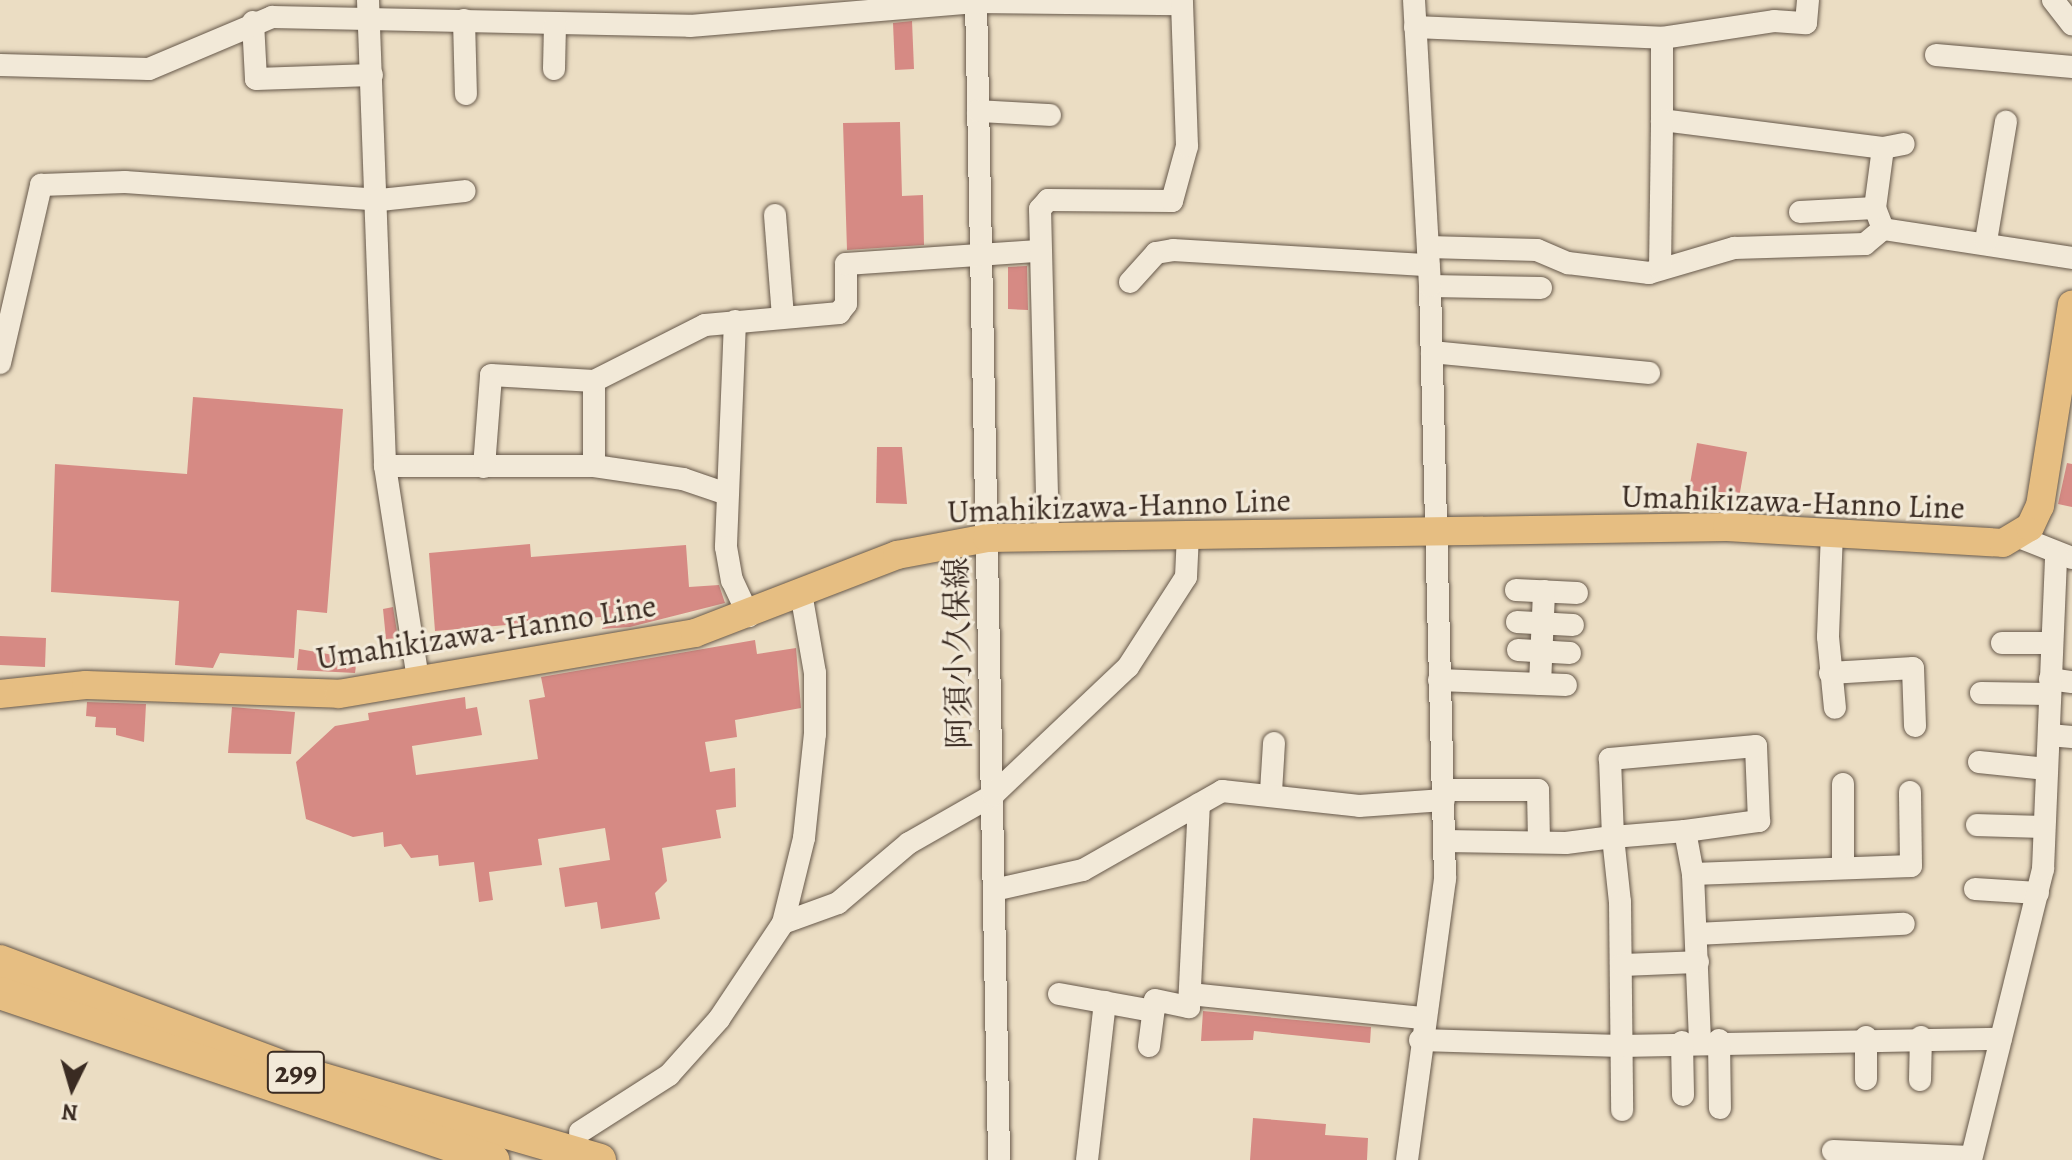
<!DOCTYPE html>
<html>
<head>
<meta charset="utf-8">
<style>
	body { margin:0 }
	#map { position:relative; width:2072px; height:1160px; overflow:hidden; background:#ebddc3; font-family:Alegreya,"Noto Serif JP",serif }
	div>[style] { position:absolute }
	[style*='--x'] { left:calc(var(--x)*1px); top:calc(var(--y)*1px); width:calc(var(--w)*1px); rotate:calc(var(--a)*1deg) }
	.building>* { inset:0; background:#d68a84 }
	.roads { filter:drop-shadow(0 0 2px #66584a) drop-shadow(0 0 2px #66584a) }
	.minor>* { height:22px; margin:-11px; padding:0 11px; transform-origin:11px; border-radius:11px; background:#f2e9d8 }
	.major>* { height:28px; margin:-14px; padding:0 14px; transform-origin:14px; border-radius:14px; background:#e6be82 }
	.highway>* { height:32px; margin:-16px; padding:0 16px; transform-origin:16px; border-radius:16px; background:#e6be82 }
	span { translate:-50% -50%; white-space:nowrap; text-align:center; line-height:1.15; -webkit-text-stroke:6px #f2e9d8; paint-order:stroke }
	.shield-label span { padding:2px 6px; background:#f2e9d8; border:2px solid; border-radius:6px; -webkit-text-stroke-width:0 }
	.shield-label { font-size:30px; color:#3a2b22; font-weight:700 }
	.street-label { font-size:32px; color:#3a2b22 }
	.north { position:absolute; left:32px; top:1048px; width:80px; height:80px; -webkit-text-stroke:6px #f2e9d8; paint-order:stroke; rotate:185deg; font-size:22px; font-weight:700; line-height:32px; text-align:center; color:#3a2b22 }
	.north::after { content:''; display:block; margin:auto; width:28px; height:36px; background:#3a2b22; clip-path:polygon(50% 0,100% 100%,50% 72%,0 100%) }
</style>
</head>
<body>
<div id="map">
	<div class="building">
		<i style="clip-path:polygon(912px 21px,914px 69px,895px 70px,893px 23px)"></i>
		<i style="clip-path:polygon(900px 122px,902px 196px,923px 195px,924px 245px,847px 250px,843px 123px)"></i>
		<i style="clip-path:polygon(1027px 266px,1028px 310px,1008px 309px,1008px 267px)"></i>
		<i style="clip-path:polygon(193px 397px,343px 409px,327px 613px,297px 610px,294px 658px,220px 653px,213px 668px,175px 665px,179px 601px,51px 592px,55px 464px,187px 474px)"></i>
		<i style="clip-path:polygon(1697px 443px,1747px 452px,1739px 498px,1689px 490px)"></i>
		<i style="clip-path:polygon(877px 447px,902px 447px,907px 504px,876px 503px)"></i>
		<i style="clip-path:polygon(2067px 463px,2072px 464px,2072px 507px,2058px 504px)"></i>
		<i style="clip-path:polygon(530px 544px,531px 557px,686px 545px,689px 587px,719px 585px,725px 603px,630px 627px,602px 629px,601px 617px,435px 631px,429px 553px)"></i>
		<i style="clip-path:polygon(393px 607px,398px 638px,386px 639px,383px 609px)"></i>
		<i style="clip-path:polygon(0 636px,46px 638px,45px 667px,0 665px)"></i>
		<i style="clip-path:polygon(755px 640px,757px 654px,796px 648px,801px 708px,735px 720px,737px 737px,705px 742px,710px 772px,735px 768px,736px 807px,716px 810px,721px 838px,662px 848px,667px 881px,655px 893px,660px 919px,601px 929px,597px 902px,565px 907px,559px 868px,610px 860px,605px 828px,538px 839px,542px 865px,489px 872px,493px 900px,479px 902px,474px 862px,439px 866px,438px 855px,411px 858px,401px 844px,384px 847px,383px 832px,353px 837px,306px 819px,296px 762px,335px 726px,369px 720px,368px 713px,465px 697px,466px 709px,477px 707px,482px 735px,412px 746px,416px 775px,538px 759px,529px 700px,545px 697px,541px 677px)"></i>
		<i style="clip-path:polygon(299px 649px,357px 659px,355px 673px,297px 670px)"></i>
		<i style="clip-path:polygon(87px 702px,146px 704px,144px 742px,116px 735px,116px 728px,95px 727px,96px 717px,86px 716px)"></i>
		<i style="clip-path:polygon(232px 707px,295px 712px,291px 754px,228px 753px)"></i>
		<i style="clip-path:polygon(1203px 1011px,1371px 1027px,1370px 1043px,1254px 1031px,1253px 1040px,1201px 1041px)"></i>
		<i style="clip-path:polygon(1253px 1118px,1326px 1124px,1325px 1135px,1368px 1138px,1367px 1160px,1250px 1160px)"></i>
	</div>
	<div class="roads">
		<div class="minor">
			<i style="--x:368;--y:0;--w:466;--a:87.9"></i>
			<i style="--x:385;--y:466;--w:215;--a:81.2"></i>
			<i style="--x:976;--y:0;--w:1160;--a:88.86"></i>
			<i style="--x:2053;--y:0;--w:31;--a:52"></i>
			<i style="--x:464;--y:20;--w:74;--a:88.5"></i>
			<i style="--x:253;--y:22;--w:57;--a:87"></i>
			<i style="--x:256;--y:79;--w:116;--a:-2"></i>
			<i style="--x:1415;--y:27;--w:247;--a:2.5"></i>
			<i style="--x:1662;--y:38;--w:113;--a:-8.6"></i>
			<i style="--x:1774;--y:21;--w:32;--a:4"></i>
			<i style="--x:1806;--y:23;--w:23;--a:-85"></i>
			<i style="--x:1662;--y:38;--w:82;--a:90"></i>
			<i style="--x:1662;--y:120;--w:223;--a:7.2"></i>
			<i style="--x:1883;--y:148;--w:61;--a:97.6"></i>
			<i style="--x:1875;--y:208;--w:22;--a:69"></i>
			<i style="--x:1883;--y:229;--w:191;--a:8.7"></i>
			<i style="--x:1936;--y:55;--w:137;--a:5"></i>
			<i style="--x:0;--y:65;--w:149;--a:1.5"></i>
			<i style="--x:149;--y:69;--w:134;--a:-22.9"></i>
			<i style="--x:272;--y:17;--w:418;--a:1.2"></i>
			<i style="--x:690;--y:26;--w:287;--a:-4.8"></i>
			<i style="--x:976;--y:2;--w:206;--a:0.6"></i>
			<i style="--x:554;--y:69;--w:45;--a:-88.7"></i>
			<i style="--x:978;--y:111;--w:72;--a:3.2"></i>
			<i style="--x:1883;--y:148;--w:21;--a:-11"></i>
			<i style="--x:1800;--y:212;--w:75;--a:-3.1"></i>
			<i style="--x:775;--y:215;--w:102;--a:85.5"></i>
			<i style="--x:1986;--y:241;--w:121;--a:-80.5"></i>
			<i style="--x:1428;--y:247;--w:109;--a:1.6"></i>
			<i style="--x:1537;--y:250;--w:34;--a:23"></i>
			<i style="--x:1568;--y:263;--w:82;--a:7"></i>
			<i style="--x:1649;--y:273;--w:89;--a:-16.4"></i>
			<i style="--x:1734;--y:248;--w:131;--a:-1.7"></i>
			<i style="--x:1865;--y:244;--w:23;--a:-40"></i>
			<i style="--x:1660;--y:269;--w:149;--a:-89.2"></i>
			<i style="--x:1130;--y:282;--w:39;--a:-48"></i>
			<i style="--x:1156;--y:253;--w:17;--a:-10"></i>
			<i style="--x:1173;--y:250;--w:256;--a:3.4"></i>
			<i style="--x:1430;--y:286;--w:111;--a:1"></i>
			<i style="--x:735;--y:321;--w:226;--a:92.3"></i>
			<i style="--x:726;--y:547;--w:34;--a:80"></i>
			<i style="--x:732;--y:580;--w:40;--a:65"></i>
			<i style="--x:1432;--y:352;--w:218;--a:5.5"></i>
			<i style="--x:0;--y:363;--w:183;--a:-77"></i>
			<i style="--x:41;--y:185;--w:84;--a:-2"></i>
			<i style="--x:125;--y:182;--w:256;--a:4"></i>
			<i style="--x:380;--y:200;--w:85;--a:-6"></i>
			<i style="--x:385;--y:466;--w:209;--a:0"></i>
			<i style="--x:594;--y:466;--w:90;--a:8.3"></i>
			<i style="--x:683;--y:479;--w:46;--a:18.8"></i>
			<i style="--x:594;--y:466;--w:85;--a:-90"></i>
			<i style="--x:484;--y:467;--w:92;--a:-85.6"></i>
			<i style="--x:491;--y:375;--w:103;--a:3.3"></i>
			<i style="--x:594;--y:381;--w:124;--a:-26.8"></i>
			<i style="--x:705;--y:325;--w:135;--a:-5.1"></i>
			<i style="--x:839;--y:313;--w:11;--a:-52"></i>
			<i style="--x:846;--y:304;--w:40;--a:-90"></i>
			<i style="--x:846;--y:264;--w:193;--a:-3.9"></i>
			<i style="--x:1832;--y:532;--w:105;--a:92.2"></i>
			<i style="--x:1828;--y:637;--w:71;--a:84.4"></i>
			<i style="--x:1048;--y:536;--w:327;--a:-91.4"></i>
			<i style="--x:1040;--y:209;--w:12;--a:-48"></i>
			<i style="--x:1048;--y:200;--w:124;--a:0.5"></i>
			<i style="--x:1172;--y:201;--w:57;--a:-74.7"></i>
			<i style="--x:1187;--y:146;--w:146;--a:-92"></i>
			<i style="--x:2019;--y:537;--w:57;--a:21.6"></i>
			<i style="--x:1516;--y:590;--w:61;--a:2.8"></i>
			<i style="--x:1517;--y:622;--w:56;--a:3.1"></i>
			<i style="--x:2002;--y:643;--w:49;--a:0"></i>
			<i style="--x:1518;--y:650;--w:52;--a:3.3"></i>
			<i style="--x:1830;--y:673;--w:83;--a:-3.4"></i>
			<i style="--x:1913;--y:668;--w:58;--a:88"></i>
			<i style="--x:2050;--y:679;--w:22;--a:8"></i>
			<i style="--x:1439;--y:680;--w:127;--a:2.3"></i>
			<i style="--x:1540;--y:684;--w:93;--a:-87.5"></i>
			<i style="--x:1981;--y:693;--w:68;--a:0.8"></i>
			<i style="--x:2049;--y:735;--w:23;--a:5"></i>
			<i style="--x:1979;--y:762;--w:68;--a:5.9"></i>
			<i style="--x:1443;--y:790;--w:95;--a:0"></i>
			<i style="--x:1538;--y:790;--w:52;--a:88.9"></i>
			<i style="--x:1271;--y:792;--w:49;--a:-86.5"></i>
			<i style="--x:1977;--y:825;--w:64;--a:1.8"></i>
			<i style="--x:1685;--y:831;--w:44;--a:79.5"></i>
			<i style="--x:1693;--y:874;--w:167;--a:87.6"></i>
			<i style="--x:1445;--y:841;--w:121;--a:0.9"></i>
			<i style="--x:1566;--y:843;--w:47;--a:-7.3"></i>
			<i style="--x:1613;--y:837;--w:72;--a:-4.8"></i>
			<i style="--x:1685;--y:831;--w:75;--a:-7.7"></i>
			<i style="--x:1759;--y:821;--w:75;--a:-92.3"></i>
			<i style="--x:1756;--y:746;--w:147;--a:174.9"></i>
			<i style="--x:1610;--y:759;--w:78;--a:87.8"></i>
			<i style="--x:1613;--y:837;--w:65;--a:83.9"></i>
			<i style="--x:1620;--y:902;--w:208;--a:89.4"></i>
			<i style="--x:1843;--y:868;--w:84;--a:-90"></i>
			<i style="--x:1693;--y:874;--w:218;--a:-2.1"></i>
			<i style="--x:1911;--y:866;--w:74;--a:-90.8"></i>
			<i style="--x:1975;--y:889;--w:63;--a:3.6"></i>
			<i style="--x:994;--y:890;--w:91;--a:-12.7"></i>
			<i style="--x:1083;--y:870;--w:160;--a:-29.6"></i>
			<i style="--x:1222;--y:791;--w:138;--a:6.2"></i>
			<i style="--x:1359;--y:806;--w:85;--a:-4"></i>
			<i style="--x:783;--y:923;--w:59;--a:-20"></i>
			<i style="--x:838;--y:903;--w:93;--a:-40.2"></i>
			<i style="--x:909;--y:843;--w:97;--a:-29.7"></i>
			<i style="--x:993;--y:795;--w:186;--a:-43.5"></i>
			<i style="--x:1128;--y:667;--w:107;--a:-57.2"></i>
			<i style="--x:1186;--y:577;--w:43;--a:-87.3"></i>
			<i style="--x:1696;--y:934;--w:208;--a:-2.8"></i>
			<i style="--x:1621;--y:965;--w:77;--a:-2.2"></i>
			<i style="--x:1059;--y:994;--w:96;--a:10.3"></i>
			<i style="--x:1190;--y:994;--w:233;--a:5.9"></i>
			<i style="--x:1866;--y:1037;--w:42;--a:90"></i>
			<i style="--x:1420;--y:1040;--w:201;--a:1.7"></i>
			<i style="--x:1621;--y:1046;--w:380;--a:-1.1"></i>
			<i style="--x:1719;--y:1040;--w:68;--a:89.2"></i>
			<i style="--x:1682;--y:1042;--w:53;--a:88.9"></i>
			<i style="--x:1149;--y:1046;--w:46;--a:-82.6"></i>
			<i style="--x:1155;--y:1000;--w:35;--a:12"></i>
			<i style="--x:1189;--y:1007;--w:203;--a:-87.2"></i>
			<i style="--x:1920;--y:1080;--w:43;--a:-88.7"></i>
			<i style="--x:580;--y:1132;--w:106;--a:-32.6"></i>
			<i style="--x:669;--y:1075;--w:75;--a:-48.2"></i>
			<i style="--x:719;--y:1019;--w:115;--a:-56.3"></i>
			<i style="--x:783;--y:923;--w:88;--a:-76.1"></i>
			<i style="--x:804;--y:838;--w:105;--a:-84"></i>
			<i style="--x:815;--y:734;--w:61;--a:-90"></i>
			<i style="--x:815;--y:673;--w:81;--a:-99.9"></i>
			<i style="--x:1833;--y:1151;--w:138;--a:2.5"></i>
			<i style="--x:1087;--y:1160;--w:159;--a:-83.5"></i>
			<i style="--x:1407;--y:1160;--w:284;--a:-82.3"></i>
			<i style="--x:1445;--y:879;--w:593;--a:-91.45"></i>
			<i style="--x:1430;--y:286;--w:286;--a:-93.2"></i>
			<i style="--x:1971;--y:1160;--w:300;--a:-76.1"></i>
			<i style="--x:2043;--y:869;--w:316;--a:-87.6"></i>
		</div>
		<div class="major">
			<i style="--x:0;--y:694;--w:86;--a:-6"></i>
			<i style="--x:86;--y:685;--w:253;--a:2"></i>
			<i style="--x:339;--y:694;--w:361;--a:-9.7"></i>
			<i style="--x:695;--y:633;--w:217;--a:-21.1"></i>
			<i style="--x:897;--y:555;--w:92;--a:-10.7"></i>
			<i style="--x:987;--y:538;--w:740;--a:-0.85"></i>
			<i style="--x:1727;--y:527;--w:276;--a:3.3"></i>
			<i style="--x:2003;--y:543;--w:31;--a:-31"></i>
			<i style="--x:2030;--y:527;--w:23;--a:-65"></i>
			<i style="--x:2040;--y:506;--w:204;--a:-81"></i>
		</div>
		<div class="highway">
			<i style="--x:0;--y:961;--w:309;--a:20.5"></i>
			<i style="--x:289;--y:1069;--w:324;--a:16.3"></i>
			<i style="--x:0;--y:993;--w:521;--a:18.71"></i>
		</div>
	</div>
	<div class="shield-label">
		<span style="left:296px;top:1072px">299</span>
	</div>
	<div class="street-label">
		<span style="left:1793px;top:502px;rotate:2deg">Umahikizawa-Hanno Line</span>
		<span style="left:1119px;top:506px;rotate:-2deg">Umahikizawa-Hanno Line</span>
		<span style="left:486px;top:632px;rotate:-9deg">Umahikizawa-Hanno Line</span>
		<span style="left:958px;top:653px;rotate:-91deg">阿須小久保線</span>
	</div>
	<div class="north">N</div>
</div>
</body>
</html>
